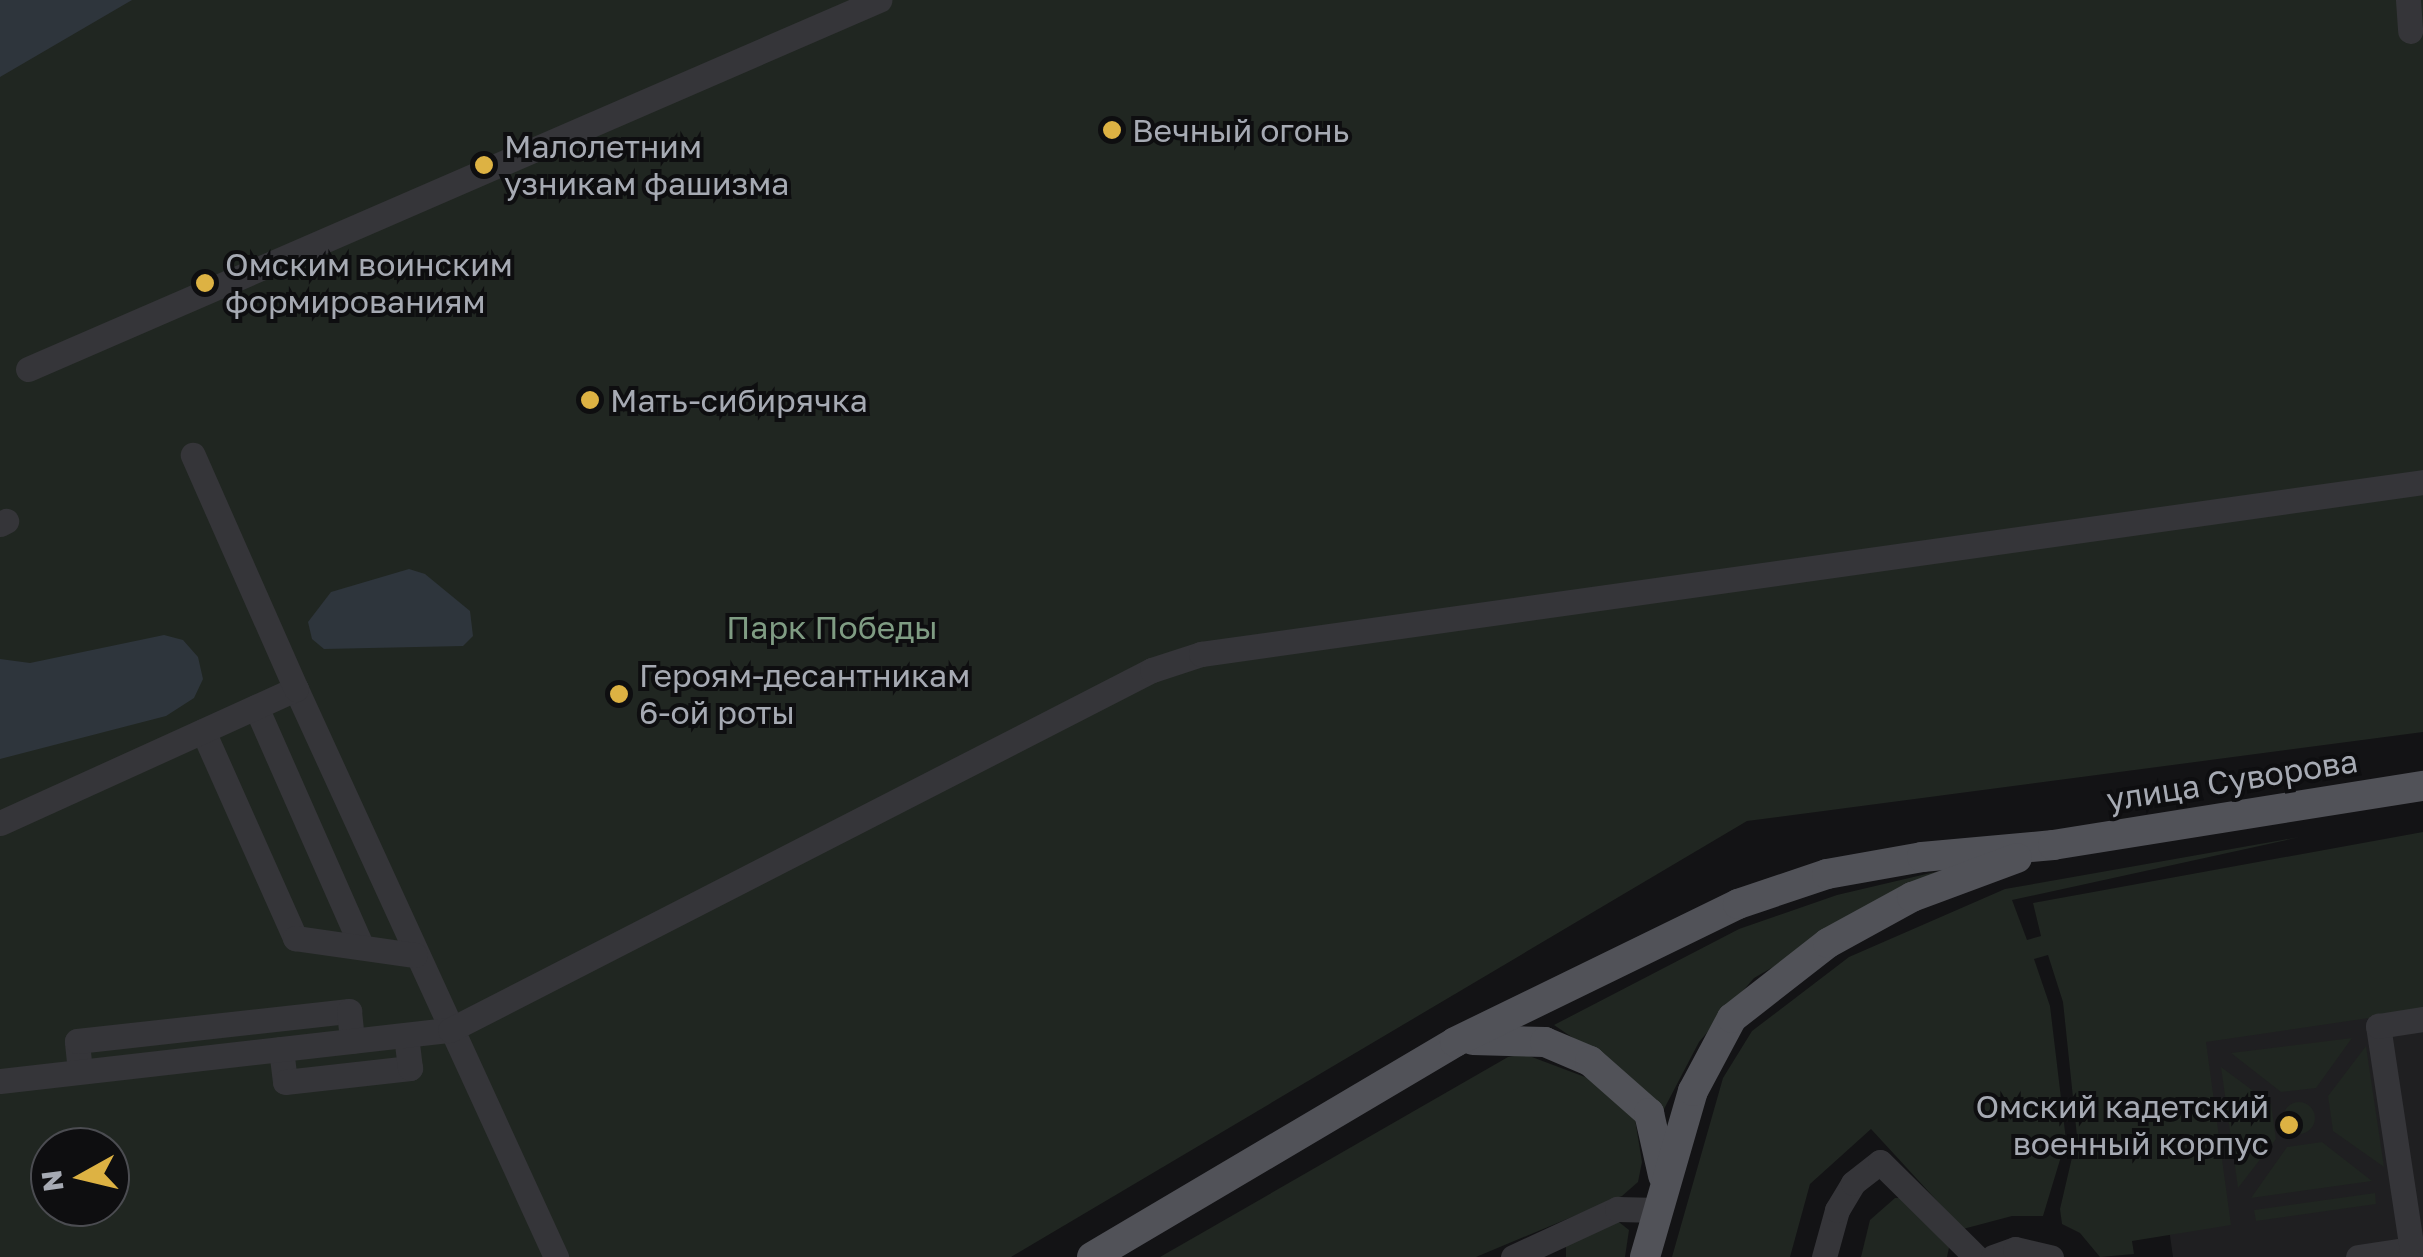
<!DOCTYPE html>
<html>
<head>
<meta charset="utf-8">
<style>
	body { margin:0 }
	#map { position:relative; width:2423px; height:1257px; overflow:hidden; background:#131315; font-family:"Golos Text",sans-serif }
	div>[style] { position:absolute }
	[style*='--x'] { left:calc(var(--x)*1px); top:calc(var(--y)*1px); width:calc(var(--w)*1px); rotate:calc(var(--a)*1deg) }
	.built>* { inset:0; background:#1f1f21 }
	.green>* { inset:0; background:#202621 }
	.round { border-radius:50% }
	.water>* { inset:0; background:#2e353c }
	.minor>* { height:25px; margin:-12.5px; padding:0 12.5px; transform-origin:12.5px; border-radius:12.5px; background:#353539 }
	.major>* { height:30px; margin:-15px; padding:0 15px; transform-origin:15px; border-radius:15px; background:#515258 }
	.dots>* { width:28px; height:28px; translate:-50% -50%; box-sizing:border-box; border:5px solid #0e0e10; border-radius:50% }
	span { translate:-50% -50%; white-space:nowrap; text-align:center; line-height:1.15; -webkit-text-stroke:8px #0e0e10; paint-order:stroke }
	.poi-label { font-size:32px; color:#a6aab3 }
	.left { translate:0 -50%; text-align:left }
	.right { translate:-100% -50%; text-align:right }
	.park-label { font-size:32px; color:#7f9c83 }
	.street-label { font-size:32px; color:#a6aab3 }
	.north { position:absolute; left:30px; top:1127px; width:100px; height:100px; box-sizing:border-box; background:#0e0e10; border:2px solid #4b4c51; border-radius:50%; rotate:262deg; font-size:28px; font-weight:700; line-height:40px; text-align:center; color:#a6aab3 }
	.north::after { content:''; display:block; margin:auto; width:35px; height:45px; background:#ddb243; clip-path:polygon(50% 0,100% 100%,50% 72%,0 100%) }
</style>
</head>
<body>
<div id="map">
	<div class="built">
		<i style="clip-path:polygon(2423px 955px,2423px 1257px,2173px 1257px,2136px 994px)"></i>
	</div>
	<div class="green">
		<i style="clip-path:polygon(evenodd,0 0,2423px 0,2423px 732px,1747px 821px,1011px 1257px,0 1257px,0 0,50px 1147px,110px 1147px,110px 1207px,50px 1207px,50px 1147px)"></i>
		<i style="clip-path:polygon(2423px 832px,2423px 1010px,2206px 1042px,2231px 1225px,2132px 1241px,2134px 1254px,2100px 1257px,2080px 1233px,2062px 1224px,2060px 1209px,2077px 1136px,2063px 1002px,2048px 955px,2034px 959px,2050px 1006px,2066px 1140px,2043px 1216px,2012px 1216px,1963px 1229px,1871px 1129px,1810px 1184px,1790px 1257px,1672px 1257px,1723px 1078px,1752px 1031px,1849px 957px,2005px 889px,2300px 837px,2012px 900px,2027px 940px,2041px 936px,2033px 903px)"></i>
		<i style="clip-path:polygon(1939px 871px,1754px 978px,1699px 1042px,1664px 1109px,1629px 1076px,1554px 1025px,1739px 929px,1837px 895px)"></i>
		<i style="clip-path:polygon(2352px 1038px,2316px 1088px,2281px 1092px,2231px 1053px)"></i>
		<i style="clip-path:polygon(2366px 1046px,2384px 1167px,2333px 1131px,2328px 1096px)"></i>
		<i style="clip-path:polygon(1524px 1054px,1593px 1080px,1635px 1119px,1642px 1162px,1638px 1182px,1622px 1196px,1476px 1257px,1160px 1257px,1508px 1057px)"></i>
		<i style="clip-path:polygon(2221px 1067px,2271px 1104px,2276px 1139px,2238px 1188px)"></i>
		<i class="round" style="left:2283px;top:1102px;width:32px;height:32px"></i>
		<i style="clip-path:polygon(2322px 1142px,2372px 1181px,2251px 1198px,2287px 1147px)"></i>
		<i style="clip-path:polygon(2375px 1193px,2376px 1204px,2256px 1221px,2254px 1210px)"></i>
		<i style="clip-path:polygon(1895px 1198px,1903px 1198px,1950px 1243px,1947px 1257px,1861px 1257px,1870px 1220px)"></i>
		<i style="clip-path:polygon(1615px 1219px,1629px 1230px,1625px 1257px,1566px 1257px,1566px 1246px)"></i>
	</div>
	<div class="water">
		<i style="clip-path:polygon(0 0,132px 0,0 77px)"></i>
		<i style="clip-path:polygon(409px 569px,425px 574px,470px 611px,473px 636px,463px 646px,324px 649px,312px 639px,308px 622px,331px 592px)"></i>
		<i style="clip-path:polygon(164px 635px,183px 640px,198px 657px,203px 679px,194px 698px,166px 716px,0 759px,0 659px,30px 663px)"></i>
	</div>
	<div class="minor">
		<i style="--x:2408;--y:0;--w:31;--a:86"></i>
		<i style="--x:28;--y:369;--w:928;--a:-23.44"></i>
		<i style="--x:0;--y:524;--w:7;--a:-27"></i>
		<i style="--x:296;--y:689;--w:625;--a:65.4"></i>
		<i style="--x:256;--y:707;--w:262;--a:66.2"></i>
		<i style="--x:203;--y:731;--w:227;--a:66"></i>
		<i style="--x:295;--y:938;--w:121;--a:8.1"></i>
		<i style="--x:0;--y:823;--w:325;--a:-24.4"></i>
		<i style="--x:296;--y:689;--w:256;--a:-113.8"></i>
		<i style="--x:281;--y:1049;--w:33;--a:83"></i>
		<i style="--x:285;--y:1082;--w:126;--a:-6.4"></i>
		<i style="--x:410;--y:1068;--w:33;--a:-97"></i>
		<i style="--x:80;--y:1071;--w:30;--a:-96"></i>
		<i style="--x:77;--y:1041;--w:274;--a:-6.3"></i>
		<i style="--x:349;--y:1011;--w:30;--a:84"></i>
		<i style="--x:0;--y:1081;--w:453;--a:-6.5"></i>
		<i style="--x:450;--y:1030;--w:789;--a:-27.15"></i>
		<i style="--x:1152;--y:670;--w:52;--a:-18.1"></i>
		<i style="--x:1201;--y:654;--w:1234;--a:-8.01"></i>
		<i style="--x:1513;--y:1257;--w:115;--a:-24.8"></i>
		<i style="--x:1617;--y:1209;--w:42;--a:1.4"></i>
		<i style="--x:1824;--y:1257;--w:49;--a:-74.5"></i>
		<i style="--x:1837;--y:1210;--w:31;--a:-59"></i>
		<i style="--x:1853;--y:1183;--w:34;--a:-38"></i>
		<i style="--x:1880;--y:1162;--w:135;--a:44.7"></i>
		<i style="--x:1993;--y:1257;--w:23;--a:-20"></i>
		<i style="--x:2015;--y:1249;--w:37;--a:13"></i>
		<i style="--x:2358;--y:1257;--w:55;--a:-8.4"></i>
		<i style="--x:2413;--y:1257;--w:234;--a:-98.6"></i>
		<i style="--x:2378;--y:1026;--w:46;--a:-8.8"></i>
	</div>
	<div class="major">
		<i style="--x:1473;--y:1040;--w:72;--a:1.6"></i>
		<i style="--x:1545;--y:1042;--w:49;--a:22.9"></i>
		<i style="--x:1590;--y:1061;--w:79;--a:41.4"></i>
		<i style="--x:1649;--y:1113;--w:64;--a:77.3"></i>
		<i style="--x:1092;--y:1257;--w:422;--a:-30.6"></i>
		<i style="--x:1455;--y:1042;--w:315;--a:-26"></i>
		<i style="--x:1738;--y:904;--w:94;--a:-18.6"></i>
		<i style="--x:1827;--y:874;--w:97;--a:-10.1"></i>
		<i style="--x:1922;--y:857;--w:132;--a:-5.2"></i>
		<i style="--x:2053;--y:845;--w:375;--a:-9.1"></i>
		<i style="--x:1645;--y:1257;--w:173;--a:-73.9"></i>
		<i style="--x:1693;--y:1091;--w:83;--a:-61.9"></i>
		<i style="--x:1732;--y:1018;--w:122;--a:-38"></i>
		<i style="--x:1828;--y:943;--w:96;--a:-28.7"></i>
		<i style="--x:1912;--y:897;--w:112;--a:-20.4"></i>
	</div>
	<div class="dots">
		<i style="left:1112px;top:130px;background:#ddb243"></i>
		<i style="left:484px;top:165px;background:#ddb243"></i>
		<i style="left:205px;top:283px;background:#ddb243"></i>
		<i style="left:590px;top:400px;background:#ddb243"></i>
		<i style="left:619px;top:694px;background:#ddb243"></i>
		<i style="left:2289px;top:1125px;background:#ddb243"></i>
	</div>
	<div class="poi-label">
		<span class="left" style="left:1132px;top:130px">Вечный огонь</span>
		<span class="left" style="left:504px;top:165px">Малолетним<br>узникам фашизма</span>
		<span class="left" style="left:225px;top:283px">Омским воинским<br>формированиям</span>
		<span class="left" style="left:610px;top:400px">Мать-сибирячка</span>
		<span class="left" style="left:639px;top:694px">Героям-десантникам<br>6-ой роты</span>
		<span class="right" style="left:2269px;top:1125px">Омский кадетский<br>военный корпус</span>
	</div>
	<div class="park-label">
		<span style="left:832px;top:627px">Парк Победы</span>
	</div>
	<div class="street-label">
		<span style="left:2232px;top:780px;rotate:-9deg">улица Суворова</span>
	</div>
	<div class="north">N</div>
</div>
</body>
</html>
